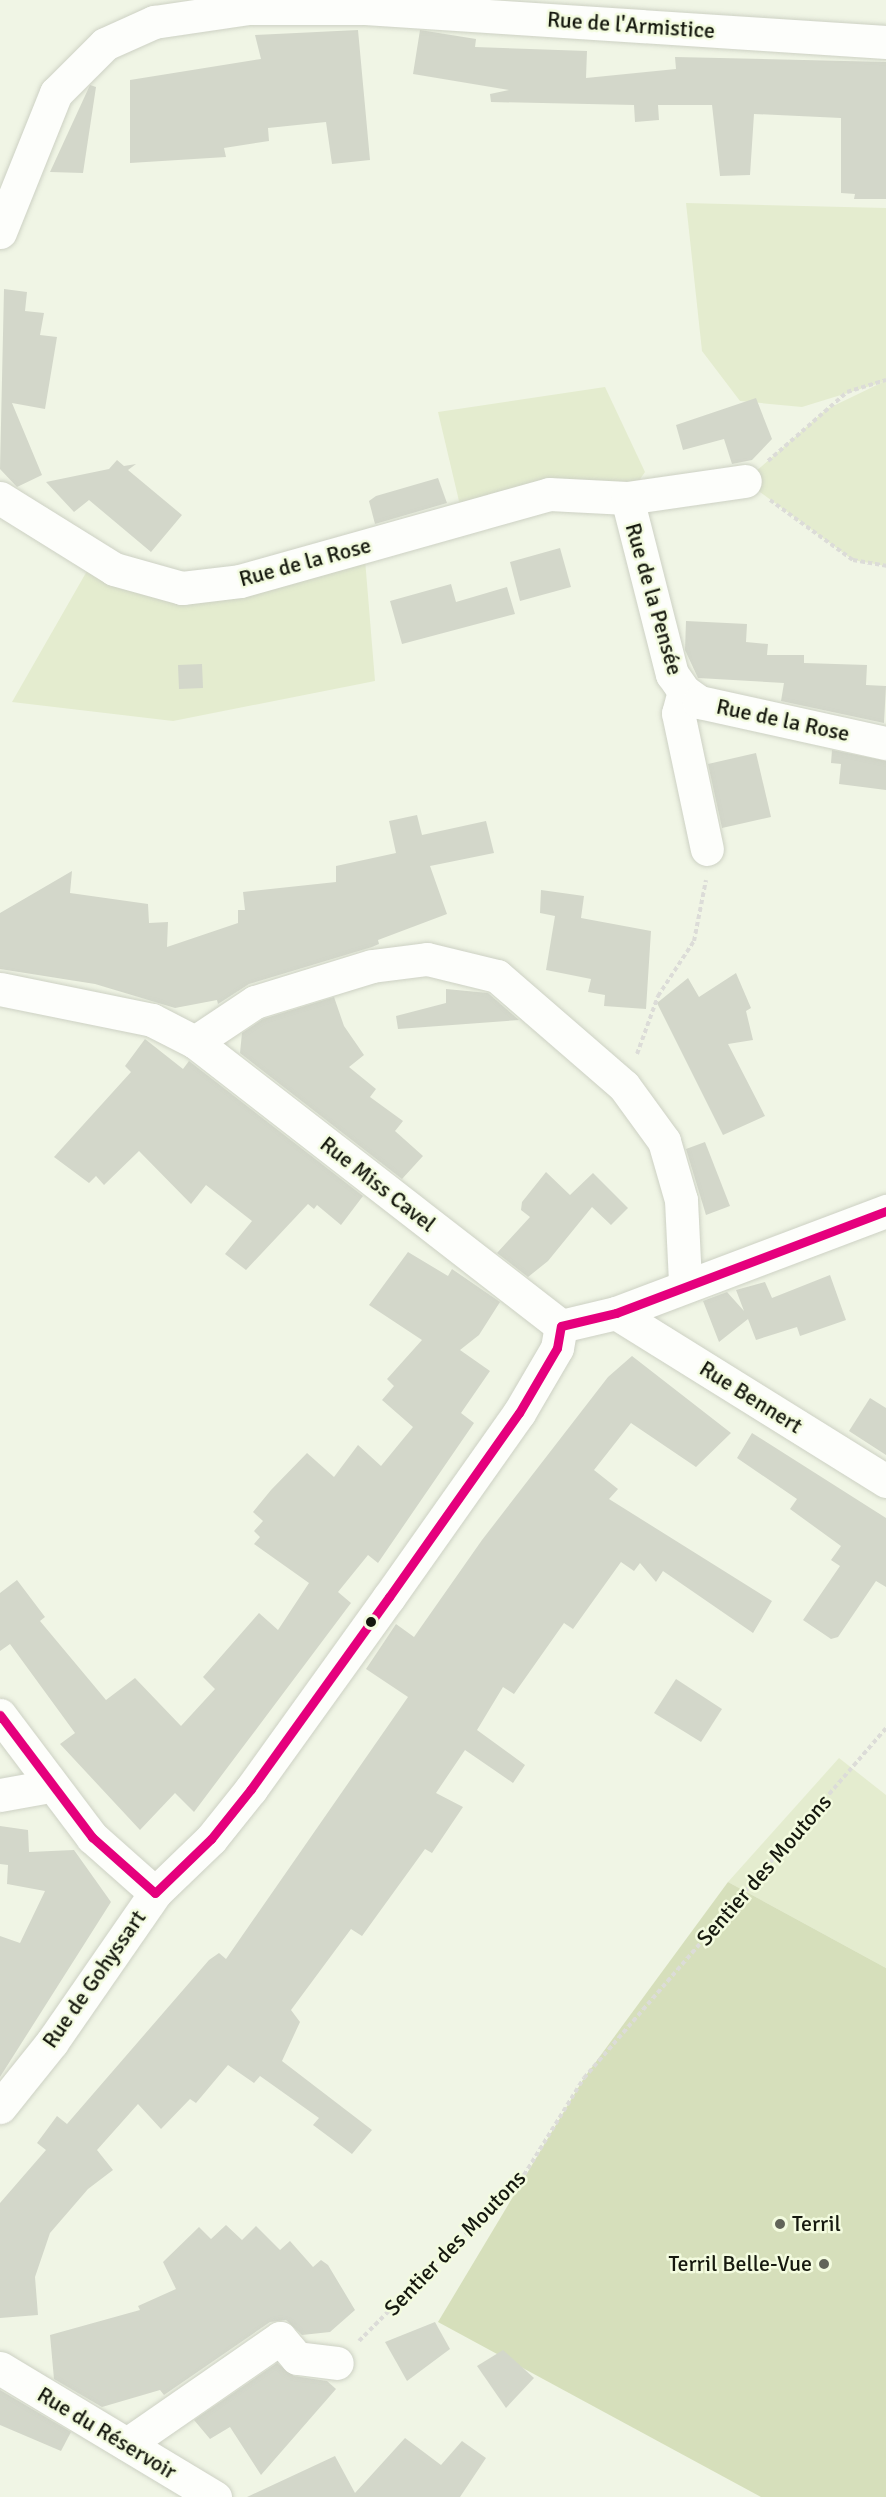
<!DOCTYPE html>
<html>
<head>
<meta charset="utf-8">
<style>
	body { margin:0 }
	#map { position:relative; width:886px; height:2497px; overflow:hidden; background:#f0f5e5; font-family:Signika,sans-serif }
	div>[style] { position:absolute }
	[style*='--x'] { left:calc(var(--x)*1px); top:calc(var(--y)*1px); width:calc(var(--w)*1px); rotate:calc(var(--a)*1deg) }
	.green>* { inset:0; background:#e4eccf }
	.forest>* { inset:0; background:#d6dfbb }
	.building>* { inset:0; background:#d3d7ca }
	.path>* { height:4px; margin-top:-2px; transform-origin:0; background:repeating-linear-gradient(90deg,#dcdcd8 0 4.5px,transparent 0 7.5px) }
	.roads { filter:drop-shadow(0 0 2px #cdd1c4) drop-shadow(0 0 2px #cdd1c4) }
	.minor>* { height:33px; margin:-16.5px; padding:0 16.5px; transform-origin:16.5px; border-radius:16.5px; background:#fdfefb }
	.bus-1>* { height:9px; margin:-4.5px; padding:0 4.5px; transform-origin:4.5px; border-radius:4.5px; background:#e5007d }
	.dots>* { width:16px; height:16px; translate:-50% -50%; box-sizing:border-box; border:3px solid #f3fbdf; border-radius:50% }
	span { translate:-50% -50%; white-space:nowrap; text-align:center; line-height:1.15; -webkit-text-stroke:5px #f3fbdf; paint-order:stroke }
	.street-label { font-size:22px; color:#15180e }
	.poi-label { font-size:22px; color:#15180e }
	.left { translate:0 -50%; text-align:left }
	.right { translate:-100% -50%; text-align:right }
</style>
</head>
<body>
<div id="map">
	<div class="green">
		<i style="clip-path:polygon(686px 203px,886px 208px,886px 566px,853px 560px,745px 481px,827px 409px,883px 382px,802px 407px,740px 401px,702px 351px)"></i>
		<i style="clip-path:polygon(605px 387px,645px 472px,627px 498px,463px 518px,438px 412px)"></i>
		<i style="clip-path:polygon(364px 547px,375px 681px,173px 721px,12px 702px,95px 557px,215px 584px)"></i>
		<i style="clip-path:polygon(839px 1758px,886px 1795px,886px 1968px,728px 1882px)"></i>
	</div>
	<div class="forest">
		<i style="clip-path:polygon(728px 1882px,886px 1968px,886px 2497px,761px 2497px,438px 2322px,584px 2078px)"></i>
	</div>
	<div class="building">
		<i style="clip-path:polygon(358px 30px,370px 160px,332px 164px,326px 122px,268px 128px,269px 141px,224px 148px,226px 157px,130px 163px,130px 80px,261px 59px,255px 35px)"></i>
		<i style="clip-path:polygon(420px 30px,476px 39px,475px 47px,587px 51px,586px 78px,676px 69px,675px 57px,886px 62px,886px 199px,854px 199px,855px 194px,841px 193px,841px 118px,754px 114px,750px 175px,720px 176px,712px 105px,658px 105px,659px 120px,635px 122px,634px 105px,491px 102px,490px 94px,509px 90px,413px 74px)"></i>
		<i style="clip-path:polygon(90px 85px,96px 87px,83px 173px,50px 172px)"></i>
		<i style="clip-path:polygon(4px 289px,27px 292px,25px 311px,44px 313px,40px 335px,57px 337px,45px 409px,12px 403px,42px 475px,17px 487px,0 469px)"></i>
		<i style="clip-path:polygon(756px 398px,772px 439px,752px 460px,732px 464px,724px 439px,683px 450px,676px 425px)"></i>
		<i style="clip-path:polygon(117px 460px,124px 466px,136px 464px,128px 470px,182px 515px,151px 552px,89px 500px,74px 512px,46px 482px,109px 469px)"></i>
		<i style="clip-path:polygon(438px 478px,447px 503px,375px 524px,369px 501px,376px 496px)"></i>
		<i style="clip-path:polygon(560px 548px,571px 587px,520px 601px,510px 562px)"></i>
		<i style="clip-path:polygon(451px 584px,456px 602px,507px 587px,515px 614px,402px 644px,390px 601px)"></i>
		<i style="clip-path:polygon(686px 621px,747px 624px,746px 642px,768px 644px,767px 655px,804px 655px,804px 663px,867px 665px,866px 685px,886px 686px,884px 723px,781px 701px,784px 683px,698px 678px,685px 650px)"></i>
		<i style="clip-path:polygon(202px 664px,203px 688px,179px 689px,178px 665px)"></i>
		<i style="clip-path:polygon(832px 750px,886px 761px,886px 790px,839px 784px,841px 764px,831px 763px)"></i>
		<i style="clip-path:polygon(756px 753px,771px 817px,722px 828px,708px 764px)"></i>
		<i style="clip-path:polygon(417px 815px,422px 835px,486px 821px,494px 853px,430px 866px,447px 914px,378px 940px,379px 944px,372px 947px,249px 984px,218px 1004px,217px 1000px,175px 1008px,95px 984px,0 969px,0 913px,72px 871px,70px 893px,148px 904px,149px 923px,168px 922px,167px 947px,238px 923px,238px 910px,245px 910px,243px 892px,336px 882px,336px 866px,396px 853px,389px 821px)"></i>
		<i style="clip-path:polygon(541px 890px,584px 896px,581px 918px,651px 931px,646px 1009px,604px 1006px,605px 995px,588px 992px,591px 979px,546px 970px,555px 916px,540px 913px)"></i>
		<i style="clip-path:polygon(736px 973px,751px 1008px,746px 1011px,753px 1040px,728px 1044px,765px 1116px,723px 1135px,657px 1003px,688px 978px,699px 997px)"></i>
		<i style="clip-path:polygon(446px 989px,488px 993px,519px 1020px,398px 1029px,396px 1016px,446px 1003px)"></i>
		<i style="clip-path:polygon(334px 997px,344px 1026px,364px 1055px,349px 1067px,376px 1089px,370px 1097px,403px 1121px,395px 1131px,423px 1156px,402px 1179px,240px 1053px,242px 1033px,263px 1019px)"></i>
		<i style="clip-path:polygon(145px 1039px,183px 1069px,189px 1061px,363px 1196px,341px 1225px,317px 1205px,314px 1209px,308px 1204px,246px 1270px,225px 1254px,252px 1221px,206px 1185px,191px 1204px,139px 1151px,104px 1185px,96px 1176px,89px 1183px,54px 1157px,131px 1072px,125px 1066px)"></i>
		<i style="clip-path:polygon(705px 1142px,730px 1206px,706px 1215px,686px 1149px)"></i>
		<i style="clip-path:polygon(546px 1172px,570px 1195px,593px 1173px,628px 1208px,611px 1225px,592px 1207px,548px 1261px,528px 1277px,497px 1253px,530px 1217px,521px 1210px,522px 1202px)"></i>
		<i style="clip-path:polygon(408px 1252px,448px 1276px,452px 1269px,500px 1302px,479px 1335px,460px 1350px,490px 1371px,461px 1413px,474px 1423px,378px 1563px,368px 1555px,338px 1592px,351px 1603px,194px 1812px,175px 1793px,140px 1830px,60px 1744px,75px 1733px,10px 1644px,0 1651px,0 1593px,17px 1580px,45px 1617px,40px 1621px,106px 1700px,135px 1678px,181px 1726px,215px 1689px,203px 1677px,259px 1613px,278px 1630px,309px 1583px,254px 1544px,260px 1537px,254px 1531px,263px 1521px,253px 1512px,271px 1490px,307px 1453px,334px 1477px,358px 1445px,381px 1466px,413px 1427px,382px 1400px,394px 1386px,387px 1379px,422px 1340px,369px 1305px)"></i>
		<i style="clip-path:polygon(830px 1275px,846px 1320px,800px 1336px,797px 1327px,756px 1340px,748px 1319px,719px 1342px,703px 1301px,727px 1292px,744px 1311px,736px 1290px,765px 1282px,772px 1298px)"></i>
		<i style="clip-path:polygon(632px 1356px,731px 1433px,696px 1467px,631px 1423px,594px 1470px,618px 1489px,609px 1499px,772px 1601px,753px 1633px,663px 1571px,656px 1582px,640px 1563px,634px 1571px,621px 1562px,573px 1629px,564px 1623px,514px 1694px,503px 1687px,477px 1730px,525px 1765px,513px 1783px,465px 1750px,436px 1793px,463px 1807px,432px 1853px,425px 1849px,362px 1936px,351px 1929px,291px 2010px,300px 2022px,282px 2061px,372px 2130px,352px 2154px,313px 2125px,319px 2118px,260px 2076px,254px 2083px,228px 2065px,196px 2103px,190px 2099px,161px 2129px,138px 2104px,97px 2150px,113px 2170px,88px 2189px,50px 2233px,35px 2277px,38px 2315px,0 2318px,0 2203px,46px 2150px,37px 2143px,57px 2116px,67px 2124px,209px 1960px,219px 1953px,226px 1959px,408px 1697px,366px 1669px,396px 1624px,414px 1637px,482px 1540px,608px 1377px)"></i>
		<i style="clip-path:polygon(870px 1398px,886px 1408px,886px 1455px,849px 1431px)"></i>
		<i style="clip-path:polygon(752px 1433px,886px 1518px,886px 1587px,876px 1581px,838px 1637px,831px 1639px,803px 1620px,840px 1566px,831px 1560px,841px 1546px,790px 1509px,797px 1499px,737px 1458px)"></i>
		<i style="clip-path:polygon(676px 1679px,722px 1709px,701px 1742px,654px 1713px)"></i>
		<i style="clip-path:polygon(0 1826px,28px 1830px,29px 1852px,74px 1850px,111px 1902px,0 2077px,0 1936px,20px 1943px,45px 1891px,7px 1884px,8px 1865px,0 1864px)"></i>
		<i style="clip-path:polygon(226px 2225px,242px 2240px,256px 2226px,280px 2250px,290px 2241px,313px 2267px,321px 2260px,328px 2265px,355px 2310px,330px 2332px,302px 2335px,286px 2320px,270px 2322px,164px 2395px,160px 2390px,102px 2407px,54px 2379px,50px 2335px,140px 2310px,138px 2306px,176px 2289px,163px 2262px,199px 2227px,211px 2239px)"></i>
		<i style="clip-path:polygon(435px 2322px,450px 2349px,407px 2381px,385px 2342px)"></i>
		<i style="clip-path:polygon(503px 2350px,534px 2378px,506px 2408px,477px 2366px)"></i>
		<i style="clip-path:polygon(277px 2363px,294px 2376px,327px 2381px,336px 2389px,261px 2475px,230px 2427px,210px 2439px,194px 2420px)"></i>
		<i style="clip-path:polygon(0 2390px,71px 2432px,61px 2451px,0 2425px)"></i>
		<i style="clip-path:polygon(405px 2438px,441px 2465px,462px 2441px,486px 2458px,460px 2497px,247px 2497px,335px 2456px,355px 2493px)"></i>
	</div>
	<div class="path">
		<i style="--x:768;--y:461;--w:105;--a:-41.1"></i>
		<i style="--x:847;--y:392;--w:41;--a:-17.1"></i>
		<i style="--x:770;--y:500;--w:102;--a:35.9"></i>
		<i style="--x:853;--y:560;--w:34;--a:10"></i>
		<i style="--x:637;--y:1054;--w:62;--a:-70.1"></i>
		<i style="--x:658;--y:996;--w:66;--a:-56.8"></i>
		<i style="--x:694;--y:941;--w:62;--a:-78.9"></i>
		<i style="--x:359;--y:2341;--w:234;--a:-45.2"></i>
		<i style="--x:524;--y:2175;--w:114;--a:-58.3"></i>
		<i style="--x:584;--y:2078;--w:462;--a:-49.2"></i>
	</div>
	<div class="roads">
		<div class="minor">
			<i style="--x:0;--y:232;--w:150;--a:-68.1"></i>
			<i style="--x:56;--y:93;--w:69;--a:-45"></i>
			<i style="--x:105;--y:44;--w:54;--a:-24.2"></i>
			<i style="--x:154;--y:22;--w:96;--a:-8.4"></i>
			<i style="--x:249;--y:8;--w:116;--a:0"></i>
			<i style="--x:365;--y:8;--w:522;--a:3.73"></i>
			<i style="--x:0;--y:498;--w:134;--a:31.9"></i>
			<i style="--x:114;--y:569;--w:71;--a:15.6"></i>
			<i style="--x:182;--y:588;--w:58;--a:-6.9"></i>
			<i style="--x:240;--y:581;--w:321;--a:-15.7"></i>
			<i style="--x:549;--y:494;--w:78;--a:2.9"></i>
			<i style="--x:627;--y:498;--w:119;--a:-8.2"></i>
			<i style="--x:627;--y:498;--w:182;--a:75.7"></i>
			<i style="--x:672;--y:674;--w:21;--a:55"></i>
			<i style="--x:684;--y:691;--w:23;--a:105"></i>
			<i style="--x:678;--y:713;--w:139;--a:78"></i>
			<i style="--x:684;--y:691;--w:19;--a:36"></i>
			<i style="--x:699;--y:702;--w:191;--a:12.4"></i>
			<i style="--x:0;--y:989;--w:155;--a:11.5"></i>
			<i style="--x:152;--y:1020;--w:48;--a:27.1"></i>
			<i style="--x:195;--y:1042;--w:463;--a:37.8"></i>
			<i style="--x:195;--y:1042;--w:72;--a:-33.7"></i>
			<i style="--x:255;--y:1002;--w:122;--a:-17.1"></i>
			<i style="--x:372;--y:966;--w:55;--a:-7.3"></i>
			<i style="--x:427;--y:959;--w:72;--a:13.7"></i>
			<i style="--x:497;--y:976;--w:168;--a:40.9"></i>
			<i style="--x:624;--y:1086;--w:68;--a:54"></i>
			<i style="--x:664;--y:1141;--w:61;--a:73.9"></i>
			<i style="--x:681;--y:1200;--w:83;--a:87.2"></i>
			<i style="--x:616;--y:1313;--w:318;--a:31.9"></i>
			<i style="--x:561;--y:1326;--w:57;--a:-13.3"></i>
			<i style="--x:616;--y:1313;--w:289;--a:-20.7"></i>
			<i style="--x:0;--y:1715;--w:153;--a:53"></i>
			<i style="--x:92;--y:1837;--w:84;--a:41.6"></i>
			<i style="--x:0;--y:1795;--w:51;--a:-10.2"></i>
			<i style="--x:0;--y:2107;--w:83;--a:-51.3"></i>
			<i style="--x:52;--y:2042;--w:181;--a:-55.3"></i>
			<i style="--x:155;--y:1893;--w:78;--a:-44"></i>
			<i style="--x:211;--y:1839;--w:64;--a:-51.3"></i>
			<i style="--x:251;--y:1789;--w:236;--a:-54.3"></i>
			<i style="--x:389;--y:1597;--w:225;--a:-54.8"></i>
			<i style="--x:519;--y:1413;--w:75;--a:-59.7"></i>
			<i style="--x:557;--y:1348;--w:22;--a:-80"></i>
			<i style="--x:0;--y:2368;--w:251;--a:31"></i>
			<i style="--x:127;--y:2444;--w:186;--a:-34.7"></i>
			<i style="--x:280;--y:2338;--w:26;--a:50"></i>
			<i style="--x:297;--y:2358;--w:40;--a:7.1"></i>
		</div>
	</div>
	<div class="bus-1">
		<i style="--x:561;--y:1326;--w:57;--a:-13.3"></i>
		<i style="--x:616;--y:1313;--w:289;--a:-20.7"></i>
		<i style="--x:0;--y:1715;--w:153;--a:53"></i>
		<i style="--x:92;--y:1837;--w:84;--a:41.6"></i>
		<i style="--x:155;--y:1893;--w:78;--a:-44"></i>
		<i style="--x:211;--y:1839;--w:64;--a:-51.3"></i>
		<i style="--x:251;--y:1789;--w:236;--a:-54.3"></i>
		<i style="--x:389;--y:1597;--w:225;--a:-54.8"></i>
		<i style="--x:519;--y:1413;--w:75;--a:-59.7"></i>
		<i style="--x:557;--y:1348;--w:22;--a:-80"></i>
	</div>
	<div class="dots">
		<i style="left:371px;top:1622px;background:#15180e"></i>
		<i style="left:780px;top:2224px;background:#626559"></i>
		<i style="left:824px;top:2264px;background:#626559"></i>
	</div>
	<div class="street-label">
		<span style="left:631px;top:25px;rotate:4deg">Rue de l'Armistice</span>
		<span style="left:305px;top:562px;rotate:-15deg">Rue de la Rose</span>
		<span style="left:654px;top:599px;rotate:74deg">Rue de la Pensée</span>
		<span style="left:783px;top:720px;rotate:12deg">Rue de la Rose</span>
		<span style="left:378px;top:1184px;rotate:38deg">Rue Miss Cavel</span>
		<span style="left:751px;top:1397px;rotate:32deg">Rue Bennert</span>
		<span style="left:764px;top:1870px;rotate:-49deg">Sentier des Moutons</span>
		<span style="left:94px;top:1979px;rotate:-55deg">Rue de Gohyssart</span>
		<span style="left:455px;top:2243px;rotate:-46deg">Sentier des Moutons</span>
		<span style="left:107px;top:2433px;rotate:31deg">Rue du Réservoir</span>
	</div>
	<div class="poi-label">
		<span class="left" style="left:792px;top:2224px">Terril</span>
		<span class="right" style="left:812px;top:2264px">Terril Belle-Vue</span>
	</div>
</div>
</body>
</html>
